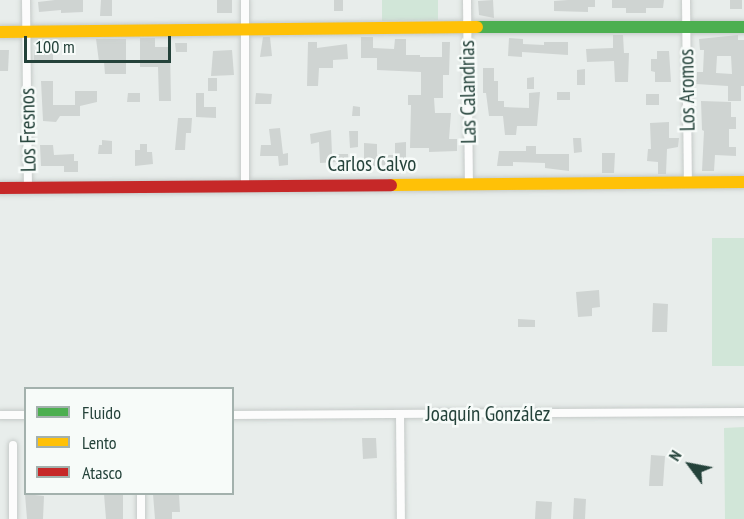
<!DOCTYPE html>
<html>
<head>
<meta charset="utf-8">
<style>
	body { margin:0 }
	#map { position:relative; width:744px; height:519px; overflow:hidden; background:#e8edeb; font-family:"PT Sans Narrow",sans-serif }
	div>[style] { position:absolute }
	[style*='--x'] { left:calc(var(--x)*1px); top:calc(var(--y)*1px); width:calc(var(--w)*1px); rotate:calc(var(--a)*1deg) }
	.green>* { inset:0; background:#d1e6d8 }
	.building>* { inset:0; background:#cfd4d2 }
	.roads { filter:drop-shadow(0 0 2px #c5cac8) drop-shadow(0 0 2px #c5cac8) }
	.street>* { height:8px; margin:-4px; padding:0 4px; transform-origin:4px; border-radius:4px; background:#fcfcfc }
	.fast>* { height:12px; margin:-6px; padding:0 6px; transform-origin:6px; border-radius:6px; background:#4caf50 }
	.slow>* { height:12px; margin:-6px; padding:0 6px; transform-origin:6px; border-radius:6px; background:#ffc107 }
	.jam>* { height:12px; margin:-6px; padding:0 6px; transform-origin:6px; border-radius:6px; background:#c62828 }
	span { translate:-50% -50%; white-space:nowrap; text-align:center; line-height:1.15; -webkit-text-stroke:5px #f7fbf9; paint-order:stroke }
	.street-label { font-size:21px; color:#24423a }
	.legend { position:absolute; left:24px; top:387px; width:210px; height:108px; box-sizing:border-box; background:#f7fbf9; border:2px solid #a3b1ad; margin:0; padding:8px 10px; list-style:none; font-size:18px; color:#24423a }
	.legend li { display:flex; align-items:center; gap:12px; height:30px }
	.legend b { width:30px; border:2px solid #a3b1ad }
	.north { position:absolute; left:660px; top:435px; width:60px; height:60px; -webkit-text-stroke:4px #f7fbf9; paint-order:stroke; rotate:302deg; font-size:16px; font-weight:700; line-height:24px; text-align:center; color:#24423a }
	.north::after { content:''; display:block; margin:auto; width:21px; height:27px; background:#24423a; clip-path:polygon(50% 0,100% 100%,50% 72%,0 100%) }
	.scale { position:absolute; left:24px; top:36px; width:147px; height:27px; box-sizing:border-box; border:3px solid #24423a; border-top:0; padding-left:8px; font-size:18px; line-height:21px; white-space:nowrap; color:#24423a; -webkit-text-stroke:4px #f7fbf9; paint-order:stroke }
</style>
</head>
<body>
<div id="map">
	<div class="green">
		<i style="clip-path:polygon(382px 0,438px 0,438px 20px,382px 21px)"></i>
		<i style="clip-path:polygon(712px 238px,744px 238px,744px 366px,712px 366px)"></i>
		<i style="clip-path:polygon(744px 427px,744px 519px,725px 519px,724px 428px)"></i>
	</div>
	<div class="building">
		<i style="clip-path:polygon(55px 0,83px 0,83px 12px,61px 13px,61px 10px,39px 12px,38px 2px)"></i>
		<i style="clip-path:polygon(101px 0,112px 0,112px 16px,100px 16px)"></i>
		<i style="clip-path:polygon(217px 0,232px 0,232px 13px,217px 13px)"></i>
		<i style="clip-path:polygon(334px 0,343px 0,343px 11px,334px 11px)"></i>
		<i style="clip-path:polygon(493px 0,494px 18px,479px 15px,478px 1px)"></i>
		<i style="clip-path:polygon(568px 0,595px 0,595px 7px,588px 7px,588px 12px,554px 11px,554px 1px)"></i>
		<i style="clip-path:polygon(612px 0,664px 0,663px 8px,646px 8px,646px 13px,626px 13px,626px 8px,612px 8px)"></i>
		<i style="clip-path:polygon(730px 0,742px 0,742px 9px,730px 9px)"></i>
		<i style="clip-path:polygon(613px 35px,623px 35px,624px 53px,629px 53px,628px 82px,615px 82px,614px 61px,587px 62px,586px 49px,613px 48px)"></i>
		<i style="clip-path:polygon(evenodd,738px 35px,738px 40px,744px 40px,744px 86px,741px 86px,741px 101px,728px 101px,728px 86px,696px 84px,697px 72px,703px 72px,704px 50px,700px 50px,699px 39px,738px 35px,717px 56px,731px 56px,732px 74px,716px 73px,717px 56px)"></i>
		<i style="clip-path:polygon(263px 37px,270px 37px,272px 56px,260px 57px)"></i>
		<i style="clip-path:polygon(361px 37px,373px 37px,373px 48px,394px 49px,395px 39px,406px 39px,406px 55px,420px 55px,420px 57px,442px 57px,442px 42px,450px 42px,449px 75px,443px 75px,443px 98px,434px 98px,435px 113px,451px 113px,449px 139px,457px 139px,457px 151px,429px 152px,429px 148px,410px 148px,411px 105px,408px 105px,408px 95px,421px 95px,421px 72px,377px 70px,377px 58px,361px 58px)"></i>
		<i style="clip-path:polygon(140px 38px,155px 38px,155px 47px,170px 47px,171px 101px,159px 101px,158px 67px,140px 67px)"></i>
		<i style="clip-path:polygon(509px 38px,523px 39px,523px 44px,544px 45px,544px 42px,568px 42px,568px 55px,522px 52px,522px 57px,508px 56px)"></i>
		<i style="clip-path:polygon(96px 39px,126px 39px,126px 74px,105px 74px,104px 62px,99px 62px)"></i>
		<i style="clip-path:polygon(308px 42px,317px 42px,317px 48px,347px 44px,348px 59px,333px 60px,333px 68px,319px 68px,318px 86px,307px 86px)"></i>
		<i style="clip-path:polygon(175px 43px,187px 43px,187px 52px,176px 52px)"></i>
		<i style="clip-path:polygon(0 50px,9px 50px,8px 71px,0 71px)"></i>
		<i style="clip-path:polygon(34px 50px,53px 50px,53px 60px,34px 60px)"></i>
		<i style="clip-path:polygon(232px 50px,234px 75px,211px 76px,213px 51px)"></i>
		<i style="clip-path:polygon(657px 51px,669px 51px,671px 82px,655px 82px,655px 72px,651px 71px,651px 59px,657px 59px)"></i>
		<i style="clip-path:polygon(483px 68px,494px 68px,494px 81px,498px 81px,498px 101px,504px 101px,504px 107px,529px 108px,529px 93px,540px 92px,537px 126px,517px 126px,516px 135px,505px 135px,503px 116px,489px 116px,486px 93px,483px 93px)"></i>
		<i style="clip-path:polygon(585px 69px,585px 85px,577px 85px,577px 70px)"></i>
		<i style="clip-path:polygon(534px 77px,534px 89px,527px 89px,527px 78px)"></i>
		<i style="clip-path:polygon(208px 78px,217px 78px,217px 91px,208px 91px)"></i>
		<i style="clip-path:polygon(41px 81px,53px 81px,53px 105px,75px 105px,75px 91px,97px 91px,97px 102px,80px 106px,80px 116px,60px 116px,56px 122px,43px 121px)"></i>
		<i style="clip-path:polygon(557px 92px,570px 92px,570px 100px,557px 100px)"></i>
		<i style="clip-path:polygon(128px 93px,140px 93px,140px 102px,127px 102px)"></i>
		<i style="clip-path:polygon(196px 93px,204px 93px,204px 107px,216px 107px,216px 118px,196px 117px)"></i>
		<i style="clip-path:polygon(256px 93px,272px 94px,271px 104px,255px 104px)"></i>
		<i style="clip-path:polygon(646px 94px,659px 94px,659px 105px,646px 105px)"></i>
		<i style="clip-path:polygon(701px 101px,731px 102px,731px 117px,736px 117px,736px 129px,729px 129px,729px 147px,736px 147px,736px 156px,715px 155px,714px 171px,702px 171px,704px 131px,702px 130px)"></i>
		<i style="clip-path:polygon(353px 106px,360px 107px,360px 116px,352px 116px)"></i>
		<i style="clip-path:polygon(178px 118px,192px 118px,191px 133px,186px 133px,185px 150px,175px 150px)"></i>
		<i style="clip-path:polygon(669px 122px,669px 138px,679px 138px,678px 147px,667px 149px,666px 174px,658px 174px,658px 162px,647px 161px,648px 149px,651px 149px,650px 123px)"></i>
		<i style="clip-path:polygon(280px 128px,283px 154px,288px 153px,288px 165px,279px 166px,278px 156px,260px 156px,261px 145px,271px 145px,269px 129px)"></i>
		<i style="clip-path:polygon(331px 130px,332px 154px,348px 154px,349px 169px,336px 170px,336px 162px,320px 163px,319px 142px,311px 144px,310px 134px)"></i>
		<i style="clip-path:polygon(349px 131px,358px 131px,358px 147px,350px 148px)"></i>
		<i style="clip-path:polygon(573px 138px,581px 138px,582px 152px,574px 153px)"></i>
		<i style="clip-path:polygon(102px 140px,112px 141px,112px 154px,98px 154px,99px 145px,102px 145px)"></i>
		<i style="clip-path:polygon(406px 142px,406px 163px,364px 167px,364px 143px,377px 144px,377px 155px,395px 155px,395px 143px)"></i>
		<i style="clip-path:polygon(140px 144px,147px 144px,147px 152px,152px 152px,153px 164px,135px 166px,135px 150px,140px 150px)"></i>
		<i style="clip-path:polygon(40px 145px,53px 145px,54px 155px,74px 154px,74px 161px,78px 161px,78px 172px,64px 172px,64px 166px,41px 166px)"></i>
		<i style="clip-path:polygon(526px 146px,536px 146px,536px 154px,569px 154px,569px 171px,545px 168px,545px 163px,513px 162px,513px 166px,497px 166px,499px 151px,526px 151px)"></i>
		<i style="clip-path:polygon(602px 153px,615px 153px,614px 173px,602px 173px)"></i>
		<i style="clip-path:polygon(599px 290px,600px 307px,592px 308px,592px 316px,578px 317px,576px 292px)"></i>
		<i style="clip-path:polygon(653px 303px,668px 304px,667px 332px,652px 332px)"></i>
		<i style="clip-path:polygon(518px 319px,535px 320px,535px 327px,518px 327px)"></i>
		<i style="clip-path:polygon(362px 438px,376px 438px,377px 458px,363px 459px)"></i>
		<i style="clip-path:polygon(651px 455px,665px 456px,663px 486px,649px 486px)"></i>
		<i style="clip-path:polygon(25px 494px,44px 496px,43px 519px,27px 519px)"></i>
		<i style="clip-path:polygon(104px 494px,123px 494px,123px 519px,106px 519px)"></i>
		<i style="clip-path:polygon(153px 494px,179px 494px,180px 512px,172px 512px,172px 519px,155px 519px)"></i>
		<i style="clip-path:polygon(574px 498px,586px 499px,585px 519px,573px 519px)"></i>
		<i style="clip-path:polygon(536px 501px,552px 502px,551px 519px,535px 519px)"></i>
	</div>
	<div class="roads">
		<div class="street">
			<i style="--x:26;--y:0;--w:188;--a:89.4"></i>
			<i style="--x:245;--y:0;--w:185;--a:90"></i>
			<i style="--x:467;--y:0;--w:183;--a:89.4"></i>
			<i style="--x:686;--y:0;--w:181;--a:89.4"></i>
			<i style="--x:400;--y:414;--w:105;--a:89.5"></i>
			<i style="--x:0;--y:415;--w:26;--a:0"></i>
			<i style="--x:232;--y:415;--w:512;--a:-0.34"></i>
			<i style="--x:13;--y:519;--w:74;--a:-90"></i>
			<i style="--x:141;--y:519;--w:25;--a:-90"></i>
		</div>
		<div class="fast">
			<i style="--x:477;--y:27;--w:267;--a:0"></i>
		</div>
		<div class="slow">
			<i style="--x:0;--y:32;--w:477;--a:-0.6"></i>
			<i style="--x:391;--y:185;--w:353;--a:-0.5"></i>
		</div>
		<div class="jam">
			<i style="--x:0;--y:188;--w:391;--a:-0.4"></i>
		</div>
	</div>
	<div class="street-label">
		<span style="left:687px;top:90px;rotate:-91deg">Los Aromos</span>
		<span style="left:468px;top:92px;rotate:-91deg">Las Calandrias</span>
		<span style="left:28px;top:130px;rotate:-91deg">Los Fresnos</span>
		<span style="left:372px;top:164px">Carlos Calvo</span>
		<span style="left:488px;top:414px">Joaquín González</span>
	</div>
	<ul class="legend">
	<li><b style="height:8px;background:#4caf50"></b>Fluido</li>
	<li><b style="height:8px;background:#ffc107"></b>Lento</li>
	<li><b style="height:8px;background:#c62828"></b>Atasco</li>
	</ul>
	<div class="north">N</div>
	<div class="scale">100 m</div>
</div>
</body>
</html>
